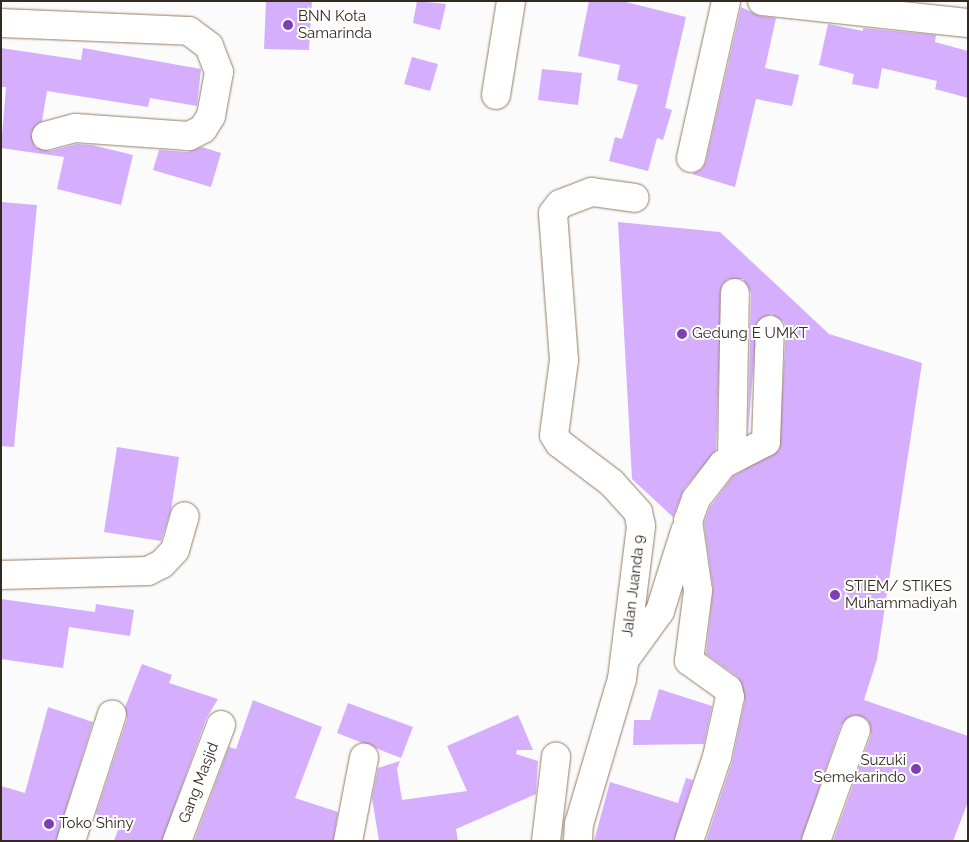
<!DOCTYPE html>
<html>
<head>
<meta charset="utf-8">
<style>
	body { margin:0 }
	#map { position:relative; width:969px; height:842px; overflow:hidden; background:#fbfbfb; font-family:Raleway,sans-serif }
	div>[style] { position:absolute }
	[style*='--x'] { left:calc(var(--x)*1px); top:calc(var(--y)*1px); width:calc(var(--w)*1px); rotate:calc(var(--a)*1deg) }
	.building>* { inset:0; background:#d5affd }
	.roads { filter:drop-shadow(0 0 1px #947b63) drop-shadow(0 0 1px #947b63) }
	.minor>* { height:28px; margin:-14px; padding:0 14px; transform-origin:14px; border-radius:14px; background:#fff }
	.dots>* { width:14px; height:14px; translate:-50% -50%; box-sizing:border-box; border:2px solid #fff; border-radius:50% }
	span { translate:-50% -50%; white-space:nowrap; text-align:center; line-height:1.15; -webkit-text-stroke:4px #fff; paint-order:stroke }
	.poi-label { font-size:15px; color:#342a1f }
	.left { translate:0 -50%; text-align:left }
	.right { translate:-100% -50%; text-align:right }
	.street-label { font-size:15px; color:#342a1f }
	.frame { position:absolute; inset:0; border:2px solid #342a1f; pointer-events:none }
</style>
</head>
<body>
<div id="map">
	<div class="building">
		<i style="clip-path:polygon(266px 1px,312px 1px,309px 50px,264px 49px)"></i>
		<i style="clip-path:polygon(417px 1px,446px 4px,440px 30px,413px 23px)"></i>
		<i style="clip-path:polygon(589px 1px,622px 1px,686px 17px,665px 108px,672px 110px,663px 140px,657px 138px,648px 171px,609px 161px,615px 137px,622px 139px,638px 85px,617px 80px,620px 65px,578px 56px)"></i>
		<i style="clip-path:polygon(741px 7px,760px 16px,776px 18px,765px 68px,799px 75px,792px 106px,756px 99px,735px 187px,692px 174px,702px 169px,706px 161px)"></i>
		<i style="clip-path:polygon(828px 24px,863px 31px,863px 28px,936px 35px,935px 42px,968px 51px,968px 98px,935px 89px,937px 81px,882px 68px,878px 89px,852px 84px,854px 74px,819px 65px)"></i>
		<i style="clip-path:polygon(1px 48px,81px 60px,83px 48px,201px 69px,197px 106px,150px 98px,148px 107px,47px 91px,42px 121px,31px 133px,35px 147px,50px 151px,77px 144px,92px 145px,133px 155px,121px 205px,57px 189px,64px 157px,1px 148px,6px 87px,1px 87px)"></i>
		<i style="clip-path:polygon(412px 57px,438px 64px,430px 91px,404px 84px)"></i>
		<i style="clip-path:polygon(542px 69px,582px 73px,578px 105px,538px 100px)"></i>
		<i style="clip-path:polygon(202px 147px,221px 153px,211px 187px,153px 170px,159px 150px,188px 152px)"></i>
		<i style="clip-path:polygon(1px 202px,37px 205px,14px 447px,1px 446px)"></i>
		<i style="clip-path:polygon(618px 222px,720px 232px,829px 334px,922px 363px,877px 659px,864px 700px,968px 736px,968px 802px,953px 841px,833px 841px,871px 735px,868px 720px,854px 715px,841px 725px,801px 841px,706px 841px,732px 762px,745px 700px,738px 677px,706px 654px,713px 589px,704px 523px,710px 507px,733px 476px,779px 450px,786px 330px,784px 322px,771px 314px,757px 322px,748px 434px,751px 293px,743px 279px,728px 279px,722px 285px,716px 450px,684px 489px,673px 517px,632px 479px)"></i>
		<i style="clip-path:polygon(117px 447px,179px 457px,171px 510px,161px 541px,104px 532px)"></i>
		<i style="clip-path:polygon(1px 599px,95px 612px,96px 604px,134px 610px,130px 636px,69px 627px,63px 668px,1px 659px)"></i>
		<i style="clip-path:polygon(142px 664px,172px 675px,169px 683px,218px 699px,206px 719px,162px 841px,114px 841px,120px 824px,96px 814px,127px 719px,125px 707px)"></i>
		<i style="clip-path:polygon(659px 689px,712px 706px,704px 744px,633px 745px,634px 720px,650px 720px)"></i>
		<i style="clip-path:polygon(253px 700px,322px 727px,295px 798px,338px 812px,333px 841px,194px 841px,229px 747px,236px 749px)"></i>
		<i style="clip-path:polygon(348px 703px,413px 727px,401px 758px,337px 733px)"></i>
		<i style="clip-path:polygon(48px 707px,93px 722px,56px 841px,1px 841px,1px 786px,25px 793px)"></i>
		<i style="clip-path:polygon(518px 715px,533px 750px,517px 750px,516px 754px,538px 761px,536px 794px,456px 829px,458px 841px,379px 841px,372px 798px,378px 768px,400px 761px,397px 769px,402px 800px,467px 791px,447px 746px)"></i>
		<i style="clip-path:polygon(686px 778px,693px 780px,674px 841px,594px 841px,610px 782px,678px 803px)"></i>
	</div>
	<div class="roads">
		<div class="minor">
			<i style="--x:762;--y:1;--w:207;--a:6.1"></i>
			<i style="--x:1;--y:23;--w:188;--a:2.4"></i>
			<i style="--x:189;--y:31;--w:25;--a:37"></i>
			<i style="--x:209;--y:46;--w:28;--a:69"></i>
			<i style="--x:219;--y:72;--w:45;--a:100.3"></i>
			<i style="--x:211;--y:116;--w:15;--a:122"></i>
			<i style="--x:203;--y:129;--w:16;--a:153"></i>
			<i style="--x:189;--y:136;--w:114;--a:-176"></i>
			<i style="--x:75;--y:128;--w:30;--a:165"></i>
			<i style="--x:496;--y:95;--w:95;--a:-80.9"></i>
			<i style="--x:691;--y:158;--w:161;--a:-77.4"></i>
			<i style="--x:732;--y:457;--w:164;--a:-89"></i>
			<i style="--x:1;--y:575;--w:147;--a:-1.6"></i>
			<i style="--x:148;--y:571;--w:16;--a:-27"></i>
			<i style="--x:162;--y:564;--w:19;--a:-47"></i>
			<i style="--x:175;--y:550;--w:35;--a:-74"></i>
			<i style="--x:626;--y:658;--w:58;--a:-54.1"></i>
			<i style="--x:660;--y:611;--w:84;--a:-72.6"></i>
			<i style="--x:71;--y:841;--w:133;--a:-72.1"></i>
			<i style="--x:177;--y:841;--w:124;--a:-69.2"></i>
			<i style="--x:348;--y:841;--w:85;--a:-79.1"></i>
			<i style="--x:546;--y:841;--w:85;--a:-83.2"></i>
			<i style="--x:578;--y:841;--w:17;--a:-87"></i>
			<i style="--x:579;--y:824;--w:151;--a:-73.5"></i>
			<i style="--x:622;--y:679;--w:154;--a:-82.9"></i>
			<i style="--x:641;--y:526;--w:14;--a:-102"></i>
			<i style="--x:638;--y:512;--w:39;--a:-132"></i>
			<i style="--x:612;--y:483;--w:66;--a:-143"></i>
			<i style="--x:559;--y:443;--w:9;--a:-122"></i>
			<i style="--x:554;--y:435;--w:76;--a:-82.4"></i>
			<i style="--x:564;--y:360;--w:147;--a:-94.3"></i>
			<i style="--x:553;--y:213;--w:11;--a:-52"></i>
			<i style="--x:560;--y:204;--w:34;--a:-21"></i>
			<i style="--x:592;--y:192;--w:43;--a:7.9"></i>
			<i style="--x:689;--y:841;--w:89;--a:-71.6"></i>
			<i style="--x:717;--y:757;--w:61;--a:-77.8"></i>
			<i style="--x:730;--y:697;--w:8;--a:-104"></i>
			<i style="--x:728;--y:689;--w:48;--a:-144.3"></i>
			<i style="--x:689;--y:661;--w:71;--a:-82.7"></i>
			<i style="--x:698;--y:591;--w:71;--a:-98.1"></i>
			<i style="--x:688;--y:521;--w:23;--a:-70"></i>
			<i style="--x:696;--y:499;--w:44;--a:-52.4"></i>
			<i style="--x:723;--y:464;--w:48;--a:-27.1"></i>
			<i style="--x:766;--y:442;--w:112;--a:-88"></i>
			<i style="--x:816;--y:841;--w:118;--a:-70.2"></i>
		</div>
	</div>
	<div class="dots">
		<i style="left:288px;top:25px;background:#7f3eb3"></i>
		<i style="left:682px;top:334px;background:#7f3eb3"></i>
		<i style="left:835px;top:595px;background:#7f3eb3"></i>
		<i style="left:916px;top:769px;background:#7f3eb3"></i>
		<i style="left:49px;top:824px;background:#7f3eb3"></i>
	</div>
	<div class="poi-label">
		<span class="left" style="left:298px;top:25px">BNN Kota<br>Samarinda</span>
		<span class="left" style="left:692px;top:334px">Gedung E UMKT</span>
		<span class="left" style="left:845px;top:595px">STIEM/ STIKES<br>Muhammadiyah</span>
		<span class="right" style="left:906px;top:769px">Suzuki<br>Semekarindo</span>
		<span class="left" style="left:59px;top:824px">Toko Shiny</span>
	</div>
	<div class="street-label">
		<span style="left:634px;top:586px;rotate:-83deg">Jalan Juanda 9</span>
		<span style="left:199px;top:783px;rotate:-69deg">Gang Masjid</span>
	</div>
	<div class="frame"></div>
</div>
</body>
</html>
